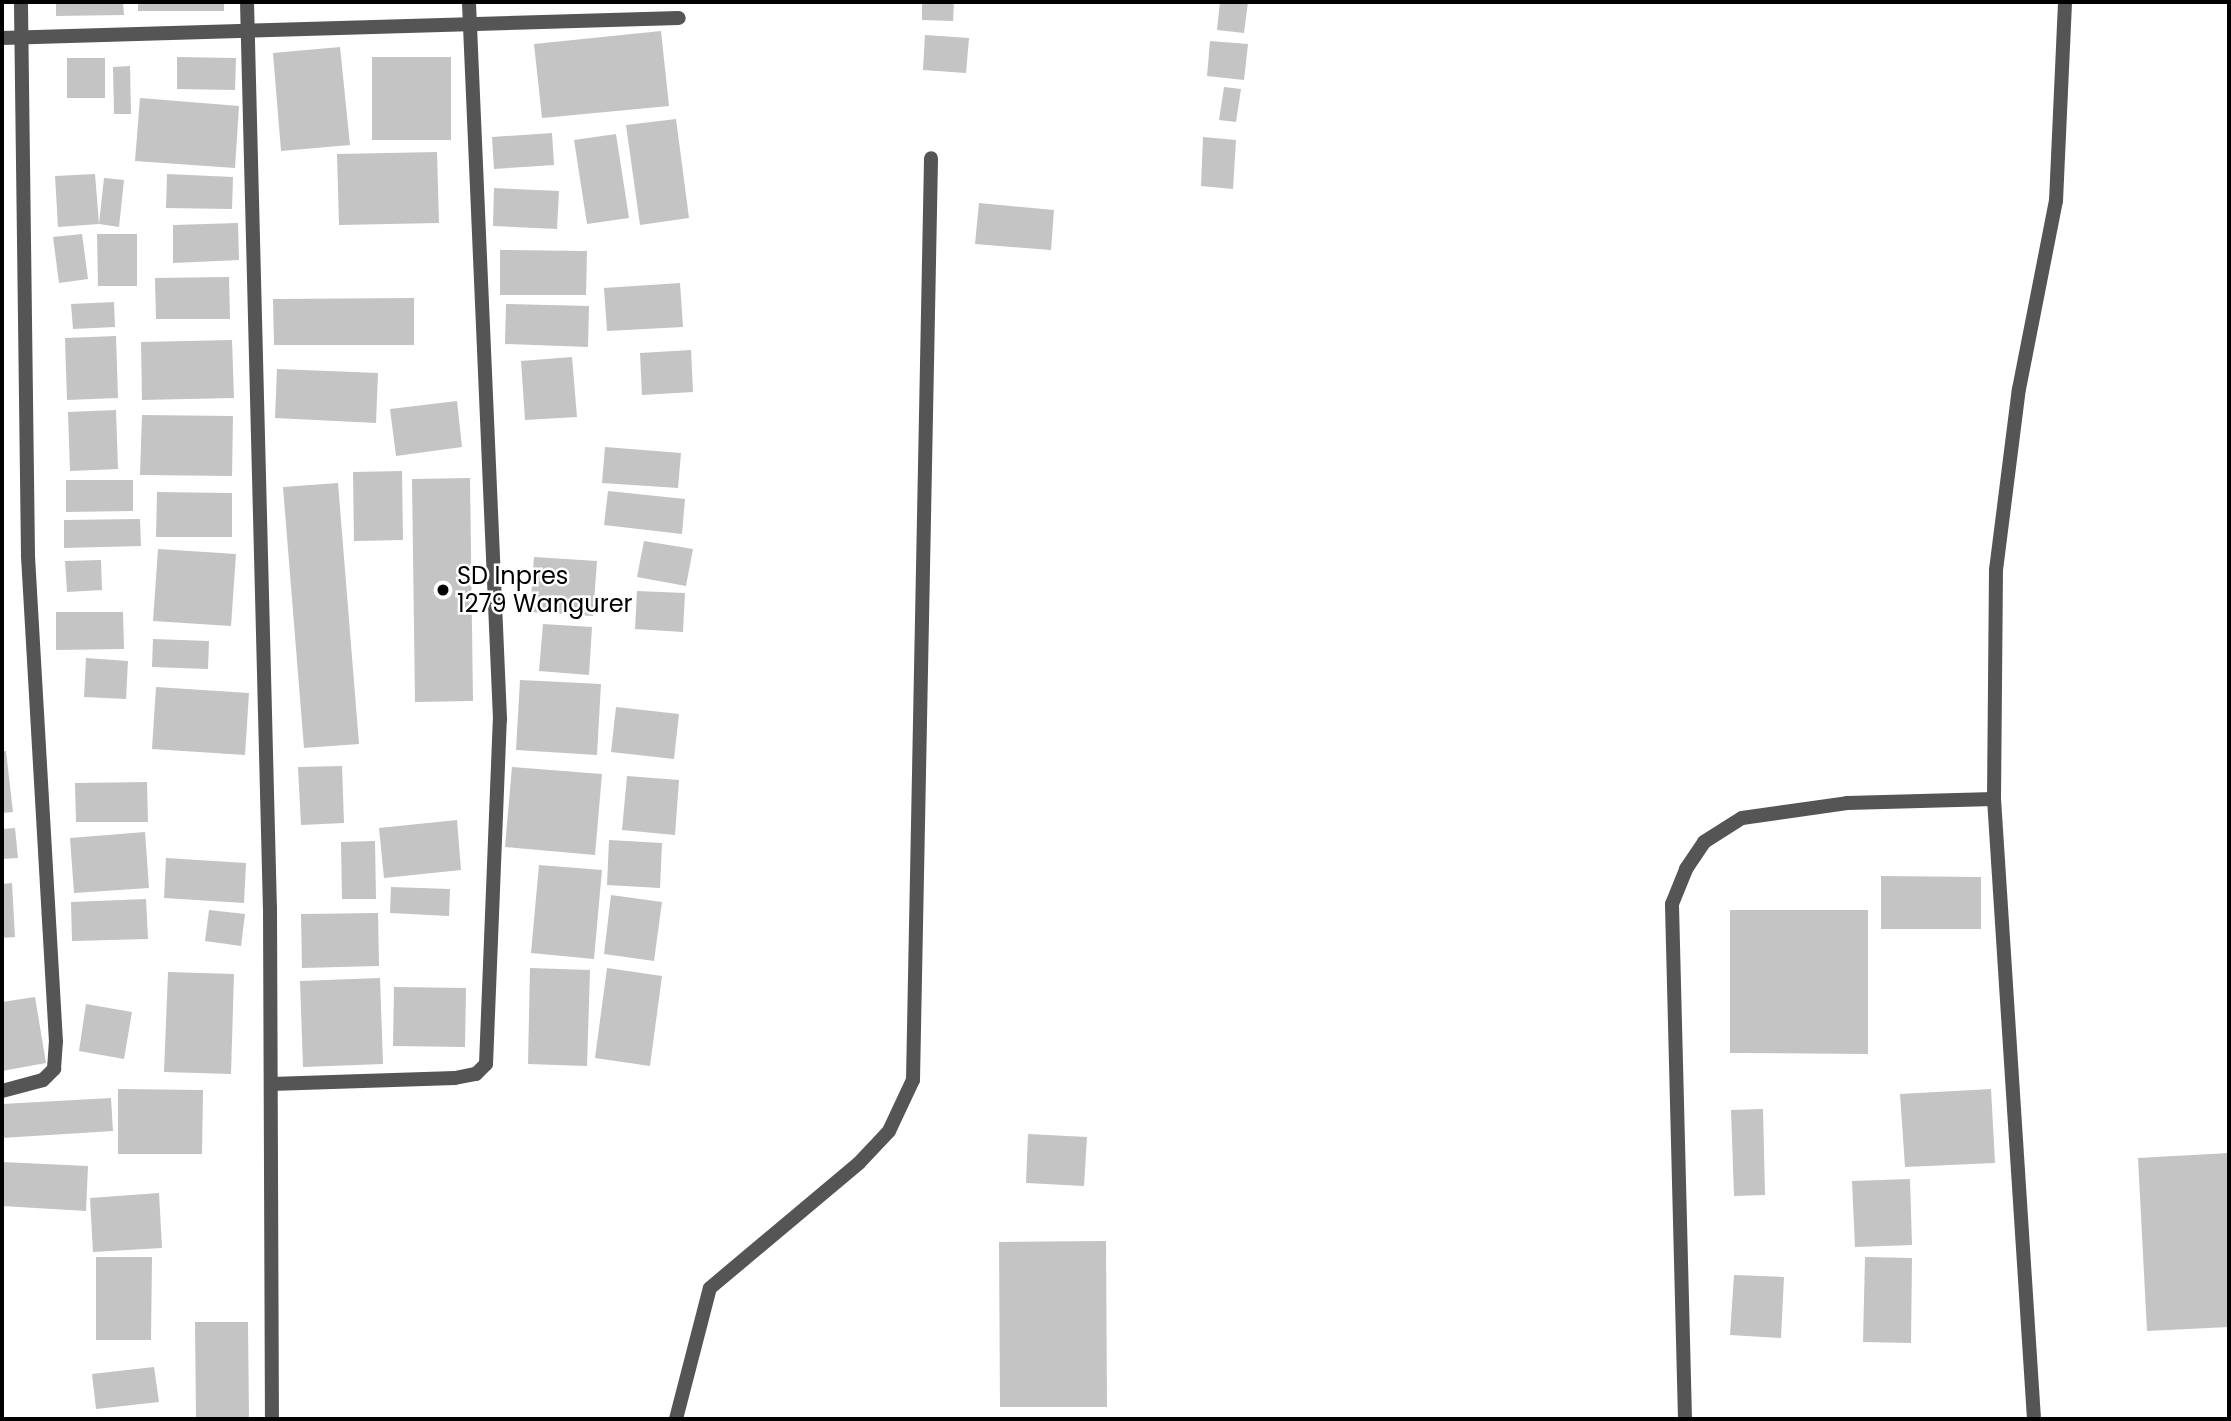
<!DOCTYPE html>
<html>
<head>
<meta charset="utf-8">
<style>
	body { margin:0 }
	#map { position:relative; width:2231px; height:1421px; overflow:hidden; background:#fff; font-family:Poppins,sans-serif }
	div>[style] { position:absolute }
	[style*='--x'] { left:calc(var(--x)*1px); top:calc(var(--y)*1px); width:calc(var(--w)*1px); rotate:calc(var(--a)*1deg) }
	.building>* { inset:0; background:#c4c4c4 }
	.lane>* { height:14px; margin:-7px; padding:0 7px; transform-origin:7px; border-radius:7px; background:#555 }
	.street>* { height:14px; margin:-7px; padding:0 7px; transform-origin:7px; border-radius:7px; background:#555 }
	.dots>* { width:19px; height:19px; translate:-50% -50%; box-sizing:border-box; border:4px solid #fff; border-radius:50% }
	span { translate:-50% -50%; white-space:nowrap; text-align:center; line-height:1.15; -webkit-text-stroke:5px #fff; paint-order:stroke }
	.poi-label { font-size:24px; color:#000 }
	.left { translate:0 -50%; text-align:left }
	.frame { position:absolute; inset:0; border:4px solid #000; pointer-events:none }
</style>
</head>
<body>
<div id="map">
	<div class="building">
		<i style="clip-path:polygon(56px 2px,123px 2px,124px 15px,56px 16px)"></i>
		<i style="clip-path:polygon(138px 2px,224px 2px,224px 11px,138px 11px)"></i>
		<i style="clip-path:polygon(922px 2px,954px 2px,953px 21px,922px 20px)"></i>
		<i style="clip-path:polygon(1220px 2px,1248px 2px,1244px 33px,1217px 30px)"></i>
		<i style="clip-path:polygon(661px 31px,669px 106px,542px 118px,534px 44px)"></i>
		<i style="clip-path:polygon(925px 35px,969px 38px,966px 73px,923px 70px)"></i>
		<i style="clip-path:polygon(1210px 41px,1248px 44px,1244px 80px,1207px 76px)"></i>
		<i style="clip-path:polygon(340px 47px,350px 145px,281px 151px,273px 53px)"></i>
		<i style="clip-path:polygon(177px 57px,236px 58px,235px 90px,177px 89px)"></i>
		<i style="clip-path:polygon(372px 57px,451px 57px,451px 140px,372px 140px)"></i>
		<i style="clip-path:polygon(67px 58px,105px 58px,105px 98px,67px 98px)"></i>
		<i style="clip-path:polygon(130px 66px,131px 114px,114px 114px,113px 67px)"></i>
		<i style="clip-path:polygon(1224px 87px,1241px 89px,1236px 122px,1219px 120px)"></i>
		<i style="clip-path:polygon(140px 98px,239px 106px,235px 168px,135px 161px)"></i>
		<i style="clip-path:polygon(676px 119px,689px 218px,640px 225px,626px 125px)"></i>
		<i style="clip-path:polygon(552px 133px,554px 165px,494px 169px,492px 137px)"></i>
		<i style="clip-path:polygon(616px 134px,629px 218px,587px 224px,574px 140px)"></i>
		<i style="clip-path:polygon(1203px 137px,1236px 140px,1233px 189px,1201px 186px)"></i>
		<i style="clip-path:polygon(437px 152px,439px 223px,339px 225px,337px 154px)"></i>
		<i style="clip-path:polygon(95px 174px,99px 224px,58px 227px,55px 176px)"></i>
		<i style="clip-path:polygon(167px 174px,233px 177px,232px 209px,166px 208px)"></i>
		<i style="clip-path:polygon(104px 178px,124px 180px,119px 227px,99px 224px)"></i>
		<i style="clip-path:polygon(494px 188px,559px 191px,557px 229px,493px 226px)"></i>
		<i style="clip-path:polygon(979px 203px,1054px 210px,1051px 250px,975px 244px)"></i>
		<i style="clip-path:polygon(238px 223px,239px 260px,173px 263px,173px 225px)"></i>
		<i style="clip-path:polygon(82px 234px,88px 279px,59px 283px,53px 237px)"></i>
		<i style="clip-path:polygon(97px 234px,137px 234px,137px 286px,98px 286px)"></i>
		<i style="clip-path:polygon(500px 250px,587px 251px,586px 295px,500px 295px)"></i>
		<i style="clip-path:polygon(229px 277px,230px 319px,156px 319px,155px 278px)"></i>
		<i style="clip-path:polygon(680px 283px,683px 327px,607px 331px,604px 288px)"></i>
		<i style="clip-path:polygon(414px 298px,414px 345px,274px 345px,273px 299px)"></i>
		<i style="clip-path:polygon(114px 302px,115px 327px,73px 329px,71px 304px)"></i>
		<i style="clip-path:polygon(506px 304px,589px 306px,588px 347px,505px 344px)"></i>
		<i style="clip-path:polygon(116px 336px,118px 398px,67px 400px,65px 338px)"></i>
		<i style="clip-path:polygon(232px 340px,234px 398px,142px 400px,141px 342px)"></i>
		<i style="clip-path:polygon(691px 350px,693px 392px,642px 395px,640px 353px)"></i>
		<i style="clip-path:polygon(572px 357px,577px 417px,525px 420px,521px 361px)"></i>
		<i style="clip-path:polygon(277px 369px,378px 373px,376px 423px,275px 418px)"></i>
		<i style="clip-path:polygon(457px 401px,462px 447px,396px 456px,390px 409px)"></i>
		<i style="clip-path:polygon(116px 410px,118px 469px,70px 471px,68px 412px)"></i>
		<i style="clip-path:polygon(142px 415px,233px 416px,232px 476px,140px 475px)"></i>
		<i style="clip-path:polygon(605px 447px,681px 453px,678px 488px,602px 483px)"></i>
		<i style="clip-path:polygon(402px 471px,403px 540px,354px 541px,353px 472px)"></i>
		<i style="clip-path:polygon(470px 478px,473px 701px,415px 702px,412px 479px)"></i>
		<i style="clip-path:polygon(66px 480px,133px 480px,133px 511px,66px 512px)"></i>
		<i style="clip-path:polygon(338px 483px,359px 744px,304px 748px,283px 487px)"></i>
		<i style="clip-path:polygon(608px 491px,685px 499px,682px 534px,604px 525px)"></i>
		<i style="clip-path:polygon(157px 492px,232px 493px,232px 537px,156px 537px)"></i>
		<i style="clip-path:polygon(140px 519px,141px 546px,64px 548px,64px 520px)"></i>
		<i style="clip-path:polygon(644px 541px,693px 549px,686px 586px,637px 577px)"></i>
		<i style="clip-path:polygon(158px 549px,236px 554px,231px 626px,153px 621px)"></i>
		<i style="clip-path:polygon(534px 557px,597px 561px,593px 616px,530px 612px)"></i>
		<i style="clip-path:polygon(101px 560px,102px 590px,67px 592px,65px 561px)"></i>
		<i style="clip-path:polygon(637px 591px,685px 593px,683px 632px,635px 629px)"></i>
		<i style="clip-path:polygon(56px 612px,123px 612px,124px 649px,56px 650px)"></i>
		<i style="clip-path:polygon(543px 624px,592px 627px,589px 675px,539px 671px)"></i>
		<i style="clip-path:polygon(153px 639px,209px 641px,208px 669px,152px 667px)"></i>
		<i style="clip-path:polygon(86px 658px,128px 661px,126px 699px,84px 697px)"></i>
		<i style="clip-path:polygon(520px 680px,601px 684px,597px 755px,516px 750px)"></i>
		<i style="clip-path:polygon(156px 687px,249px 693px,245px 755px,152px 749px)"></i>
		<i style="clip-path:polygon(616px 707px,679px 714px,674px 759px,611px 752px)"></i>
		<i style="clip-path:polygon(2px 751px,6px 751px,13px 812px,2px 813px)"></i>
		<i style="clip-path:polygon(342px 766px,344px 823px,301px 825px,298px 767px)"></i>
		<i style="clip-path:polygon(512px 767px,602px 774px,595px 855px,505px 847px)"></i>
		<i style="clip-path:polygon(627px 776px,679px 780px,675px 835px,622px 830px)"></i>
		<i style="clip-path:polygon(147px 782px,148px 822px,76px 822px,75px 783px)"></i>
		<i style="clip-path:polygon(457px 820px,461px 870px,384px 878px,379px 828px)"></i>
		<i style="clip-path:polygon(15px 828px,18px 858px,2px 859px,2px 829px)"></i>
		<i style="clip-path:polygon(145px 832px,149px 888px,74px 893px,70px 838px)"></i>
		<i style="clip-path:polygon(609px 840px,662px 843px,660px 888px,607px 885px)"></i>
		<i style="clip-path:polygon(375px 841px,376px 899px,342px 899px,341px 842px)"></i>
		<i style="clip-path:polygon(166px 858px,246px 863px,244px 903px,164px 898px)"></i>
		<i style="clip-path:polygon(539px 865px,602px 870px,594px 959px,531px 953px)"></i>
		<i style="clip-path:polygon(1881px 876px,1981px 877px,1981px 929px,1881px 929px)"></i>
		<i style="clip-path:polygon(12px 883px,15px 937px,2px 938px,2px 884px)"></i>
		<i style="clip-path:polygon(391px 887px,450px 889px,449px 916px,390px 913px)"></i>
		<i style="clip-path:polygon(611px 895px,662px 902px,654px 961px,604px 954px)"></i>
		<i style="clip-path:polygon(146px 899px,148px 939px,72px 941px,71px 902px)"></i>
		<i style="clip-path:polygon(209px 910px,245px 914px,241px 946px,205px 941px)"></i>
		<i style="clip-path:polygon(1730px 910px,1868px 910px,1868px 1054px,1730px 1053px)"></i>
		<i style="clip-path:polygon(378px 913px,379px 966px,302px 968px,301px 914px)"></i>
		<i style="clip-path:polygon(530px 968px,590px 970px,587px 1066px,528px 1064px)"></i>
		<i style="clip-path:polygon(607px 968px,662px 976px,650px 1066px,595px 1058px)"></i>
		<i style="clip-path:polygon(168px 972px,234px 974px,231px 1074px,164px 1072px)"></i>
		<i style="clip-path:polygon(380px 978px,383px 1064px,303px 1067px,300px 981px)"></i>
		<i style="clip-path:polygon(394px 987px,466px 988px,465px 1047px,393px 1046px)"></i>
		<i style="clip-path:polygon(35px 997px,46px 1063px,2px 1071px,2px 1002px)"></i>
		<i style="clip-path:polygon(86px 1004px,132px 1012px,124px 1059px,79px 1051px)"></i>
		<i style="clip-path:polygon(118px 1089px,203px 1090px,202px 1154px,118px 1154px)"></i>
		<i style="clip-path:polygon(1991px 1089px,1995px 1163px,1905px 1167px,1900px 1094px)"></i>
		<i style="clip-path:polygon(111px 1098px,113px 1131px,2px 1138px,2px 1104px)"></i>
		<i style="clip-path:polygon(1763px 1109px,1765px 1195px,1734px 1196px,1731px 1110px)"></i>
		<i style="clip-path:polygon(1028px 1134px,1087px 1137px,1084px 1186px,1026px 1183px)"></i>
		<i style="clip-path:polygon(2229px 1153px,2229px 1327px,2147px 1331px,2138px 1158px)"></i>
		<i style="clip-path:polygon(2px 1162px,88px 1166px,86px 1211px,2px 1206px)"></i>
		<i style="clip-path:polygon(1910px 1179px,1912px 1245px,1855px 1247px,1852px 1181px)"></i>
		<i style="clip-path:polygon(159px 1193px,162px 1248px,93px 1252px,90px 1198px)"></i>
		<i style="clip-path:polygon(1106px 1241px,1107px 1407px,1000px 1407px,999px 1242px)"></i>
		<i style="clip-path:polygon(96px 1257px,152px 1257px,151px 1340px,96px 1340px)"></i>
		<i style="clip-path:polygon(1865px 1257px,1912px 1258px,1911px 1343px,1863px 1342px)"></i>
		<i style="clip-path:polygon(1734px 1275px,1784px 1277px,1781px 1338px,1730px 1335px)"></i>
		<i style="clip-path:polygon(195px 1322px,248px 1322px,249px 1419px,196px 1419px)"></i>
		<i style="clip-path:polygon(154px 1367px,159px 1402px,96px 1409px,92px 1374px)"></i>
	</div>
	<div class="lane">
		<i style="--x:676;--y:1419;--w:135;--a:-75.5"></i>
		<i style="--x:710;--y:1288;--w:194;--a:-40"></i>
		<i style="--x:859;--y:1163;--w:44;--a:-46.8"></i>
		<i style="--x:889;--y:1131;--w:56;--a:-64.8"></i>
		<i style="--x:913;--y:1080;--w:922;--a:-88.88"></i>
	</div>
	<div class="street">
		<i style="--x:247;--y:2;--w:906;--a:88.55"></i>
		<i style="--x:270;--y:908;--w:511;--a:89.78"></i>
		<i style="--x:2;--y:38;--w:677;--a:-1.69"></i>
		<i style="--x:271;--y:1084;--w:184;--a:-1.9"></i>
		<i style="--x:455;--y:1078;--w:21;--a:-11"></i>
		<i style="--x:476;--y:1074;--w:14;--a:-45"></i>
		<i style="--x:486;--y:1064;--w:345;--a:-87.7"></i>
		<i style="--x:500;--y:719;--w:718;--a:-92.48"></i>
		<i style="--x:2;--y:1091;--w:42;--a:-15"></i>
		<i style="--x:43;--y:1080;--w:16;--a:-45"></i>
		<i style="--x:54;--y:1069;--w:27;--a:-86"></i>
		<i style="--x:56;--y:1042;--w:488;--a:-93.3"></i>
		<i style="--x:28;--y:555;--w:553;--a:-90.73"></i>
		<i style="--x:1685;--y:1419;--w:515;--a:-91.45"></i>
		<i style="--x:1672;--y:904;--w:38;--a:-68"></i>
		<i style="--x:1686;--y:869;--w:32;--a:-56"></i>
		<i style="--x:1704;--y:842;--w:45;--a:-32.3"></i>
		<i style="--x:1742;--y:818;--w:106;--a:-8.1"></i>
		<i style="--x:1847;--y:803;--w:147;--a:-1.6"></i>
		<i style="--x:2034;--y:1419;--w:621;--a:-93.69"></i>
		<i style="--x:1994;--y:799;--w:229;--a:-89.5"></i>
		<i style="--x:1996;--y:570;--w:182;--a:-82.8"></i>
		<i style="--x:2019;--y:389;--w:192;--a:-78.9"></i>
		<i style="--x:2056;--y:201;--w:199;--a:-87.4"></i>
	</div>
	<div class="dots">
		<i style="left:443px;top:590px;background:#000"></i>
	</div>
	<div class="poi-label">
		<span class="left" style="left:457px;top:590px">SD Inpres<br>1279 Wangurer</span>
	</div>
	<div class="frame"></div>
</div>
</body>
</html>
